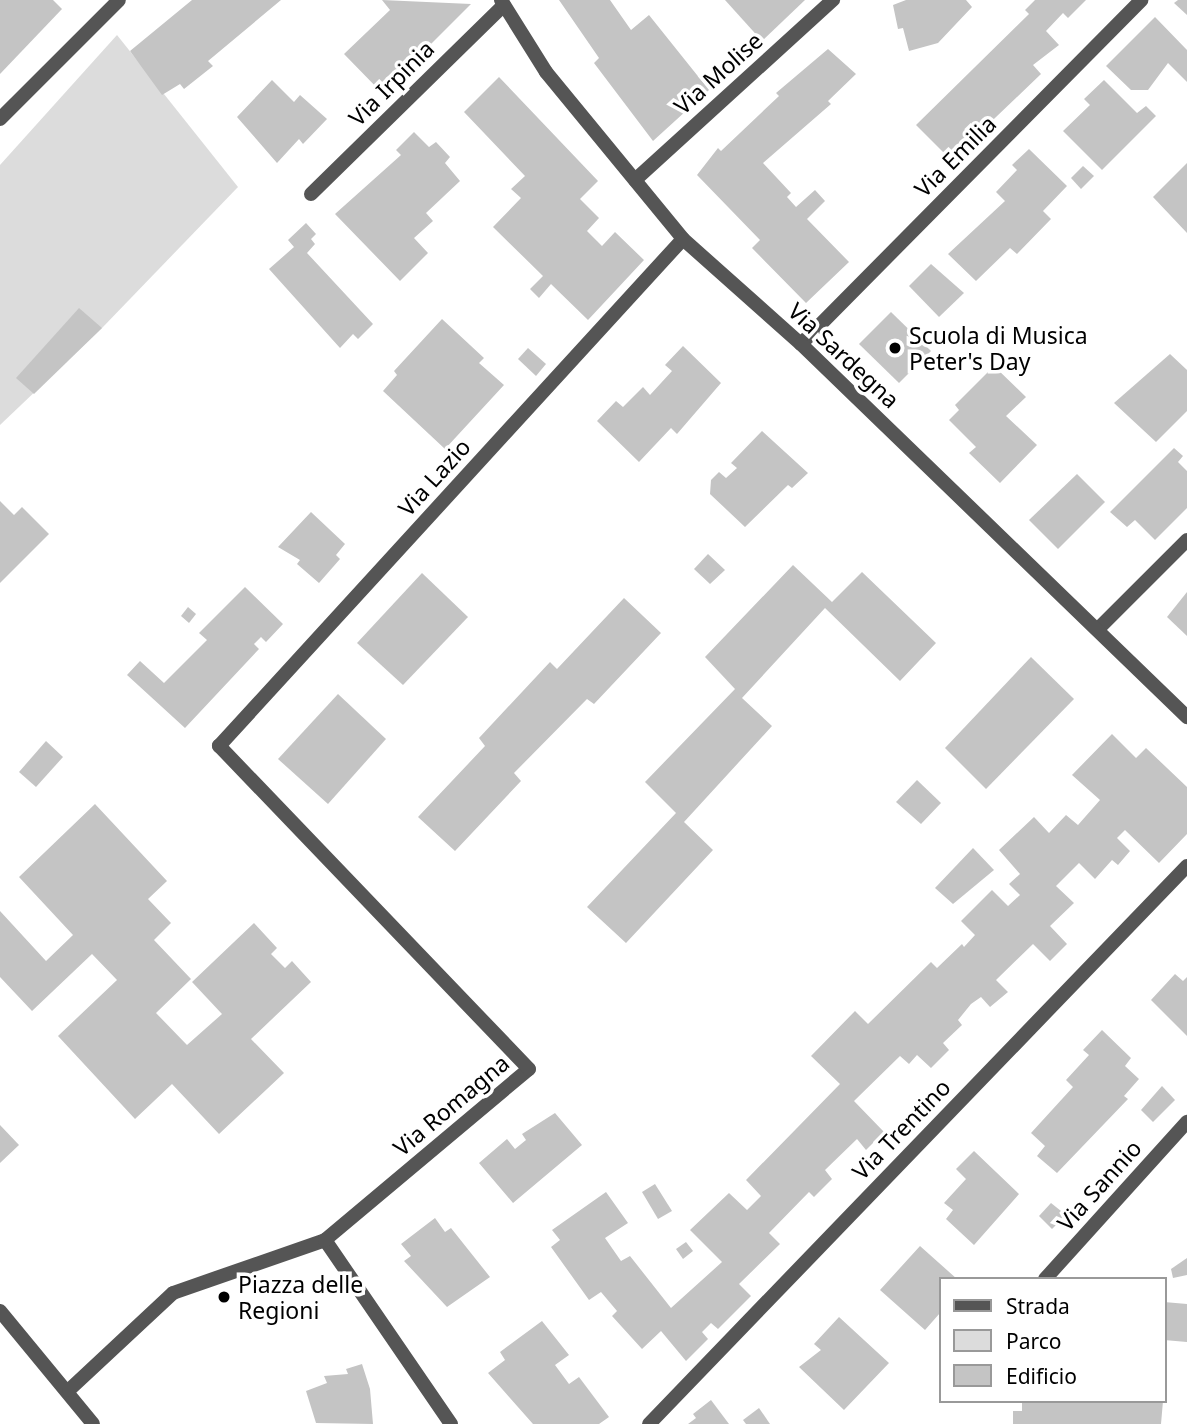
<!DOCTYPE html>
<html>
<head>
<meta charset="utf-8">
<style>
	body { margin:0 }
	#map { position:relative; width:1187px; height:1424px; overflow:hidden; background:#fff; font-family:"Noto Sans",sans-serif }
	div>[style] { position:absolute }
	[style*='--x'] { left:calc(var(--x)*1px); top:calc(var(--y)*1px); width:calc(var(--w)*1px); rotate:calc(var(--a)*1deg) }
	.green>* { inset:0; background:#dcdcdc }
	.building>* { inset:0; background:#c4c4c4 }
	.minor>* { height:14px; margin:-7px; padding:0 7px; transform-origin:7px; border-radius:7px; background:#555 }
	.tertiary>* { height:14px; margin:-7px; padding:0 7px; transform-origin:7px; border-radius:7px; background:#555 }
	.dots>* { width:19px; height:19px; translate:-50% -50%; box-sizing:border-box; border:4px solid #fff; border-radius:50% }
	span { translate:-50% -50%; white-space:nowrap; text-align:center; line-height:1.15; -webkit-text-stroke:7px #fff; paint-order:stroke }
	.street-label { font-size:23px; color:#000 }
	.poi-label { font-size:23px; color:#000 }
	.left { translate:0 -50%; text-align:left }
	.legend { position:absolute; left:939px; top:1277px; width:228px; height:126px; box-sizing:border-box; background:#fff; border:2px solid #999; margin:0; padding:9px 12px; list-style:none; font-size:21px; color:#000 }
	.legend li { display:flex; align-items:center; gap:14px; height:35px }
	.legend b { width:35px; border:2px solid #999 }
</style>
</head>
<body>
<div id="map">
	<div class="green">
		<i style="clip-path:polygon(117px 35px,238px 187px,102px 328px,0 425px,0 165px)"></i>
	</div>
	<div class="building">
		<i style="clip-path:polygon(0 0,53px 0,62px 9px,0 74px)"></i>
		<i style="clip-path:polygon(192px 0,281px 0,208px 61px,213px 66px,184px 89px,180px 84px,162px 95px,130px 51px)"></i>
		<i style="clip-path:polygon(382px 0,471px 4px,382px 93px,344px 54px,390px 10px)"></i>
		<i style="clip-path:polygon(559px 0,610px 0,631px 30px,649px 15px,709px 90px,653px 141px,594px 63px,599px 58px)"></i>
		<i style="clip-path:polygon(725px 0,805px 0,762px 41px)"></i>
		<i style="clip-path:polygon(906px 0,966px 0,972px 7px,938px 43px,909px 51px,903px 28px,898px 29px,893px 5px)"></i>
		<i style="clip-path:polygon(1035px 0,1086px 0,1068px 18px,1063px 13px,1046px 31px,1059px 45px,1033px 65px,1041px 74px,951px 160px,916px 125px,1029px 14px,1025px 10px)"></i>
		<i style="clip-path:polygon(1178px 0,1187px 0,1187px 15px,1174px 3px)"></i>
		<i style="clip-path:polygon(1155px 17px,1187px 50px,1187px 82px,1168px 63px,1148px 90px,1131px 90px,1106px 66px)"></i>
		<i style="clip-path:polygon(828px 49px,856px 74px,828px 101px,831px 104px,763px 163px,791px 193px,787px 197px,796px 207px,815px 190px,825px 201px,807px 219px,849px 262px,806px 303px,752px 248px,760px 240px,697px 175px,718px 148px,721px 151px,779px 96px,776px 93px)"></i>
		<i style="clip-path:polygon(499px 77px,598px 181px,580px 199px,599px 218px,587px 231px,602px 246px,615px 232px,644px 260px,588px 320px,551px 284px,539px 298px,530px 289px,543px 276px,493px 227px,521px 198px,511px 189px,525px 176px,464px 112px)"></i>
		<i style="clip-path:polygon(272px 80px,294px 102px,300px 95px,327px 119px,303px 144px,299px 139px,277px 163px,237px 117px)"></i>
		<i style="clip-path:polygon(1104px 80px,1137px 113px,1146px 106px,1156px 116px,1102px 170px,1063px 131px,1090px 105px,1084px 99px)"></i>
		<i style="clip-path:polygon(414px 132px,429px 147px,436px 142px,450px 157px,445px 163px,460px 181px,426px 213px,433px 221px,414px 238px,428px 253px,400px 281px,335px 214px,401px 155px,396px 150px)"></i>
		<i style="clip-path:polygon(1029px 149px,1067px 186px,1043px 211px,1051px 219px,1017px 254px,1010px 248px,976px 281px,948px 254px,1005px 201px,996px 192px,1017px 170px,1012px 165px)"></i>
		<i style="clip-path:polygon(1187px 163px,1187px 233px,1153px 197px)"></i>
		<i style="clip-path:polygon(1083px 166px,1094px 176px,1081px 189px,1071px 178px)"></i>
		<i style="clip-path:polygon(306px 223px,316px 234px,311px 239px,315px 244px,307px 253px,373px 324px,358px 339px,353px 334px,340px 348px,269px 269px,294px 247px,288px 240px)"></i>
		<i style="clip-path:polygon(931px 264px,964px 293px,939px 317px,909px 286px)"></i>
		<i style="clip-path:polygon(79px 308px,102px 328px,34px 394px,16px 378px)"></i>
		<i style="clip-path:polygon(891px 312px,931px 351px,899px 383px,859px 344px)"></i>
		<i style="clip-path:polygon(442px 319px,484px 358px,479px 363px,504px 385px,445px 449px,383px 391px,397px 375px,394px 371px)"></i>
		<i style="clip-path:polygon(683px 346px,721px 383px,677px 434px,671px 428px,639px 462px,597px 421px,616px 401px,623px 407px,643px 387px,650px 395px,672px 371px,665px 365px)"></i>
		<i style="clip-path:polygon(528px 348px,546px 364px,536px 376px,518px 359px)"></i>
		<i style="clip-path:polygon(1170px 354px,1187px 370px,1187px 411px,1156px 442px,1114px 403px)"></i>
		<i style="clip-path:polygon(994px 366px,1026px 397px,1006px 416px,1037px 445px,1000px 483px,969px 453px,976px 447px,949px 420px,959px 410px,955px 405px)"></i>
		<i style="clip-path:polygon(762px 431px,808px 473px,792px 488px,788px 485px,745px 527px,710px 494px,711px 480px,719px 472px,726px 478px,737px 468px,731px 463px)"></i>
		<i style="clip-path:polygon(1174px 448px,1183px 456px,1178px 462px,1187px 471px,1187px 508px,1155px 540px,1135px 520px,1127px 527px,1110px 512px)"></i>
		<i style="clip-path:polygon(1077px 474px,1105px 502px,1058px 549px,1029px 520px)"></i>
		<i style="clip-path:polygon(0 501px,14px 515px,22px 507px,49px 534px,0 583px)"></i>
		<i style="clip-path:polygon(311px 512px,345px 544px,336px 555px,340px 559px,319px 583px,297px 564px,300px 560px,278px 547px)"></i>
		<i style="clip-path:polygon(708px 554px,725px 570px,710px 584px,694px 569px)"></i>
		<i style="clip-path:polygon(793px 565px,832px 602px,862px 572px,936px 643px,900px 681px,825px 608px,742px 698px,772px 726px,684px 822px,713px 850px,626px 943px,587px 907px,676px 813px,645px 782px,735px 689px,705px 657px)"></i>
		<i style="clip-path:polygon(422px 573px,468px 617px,403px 685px,357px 643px)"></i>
		<i style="clip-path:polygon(245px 587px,283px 624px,266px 642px,261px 637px,254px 644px,259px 649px,185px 728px,127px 675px,140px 661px,164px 683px,207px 640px,199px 633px)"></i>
		<i style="clip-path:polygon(1187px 592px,1187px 636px,1167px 617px)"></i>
		<i style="clip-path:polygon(624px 598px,661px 633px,594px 704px,587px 699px,514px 773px,521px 781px,455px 851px,418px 817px,485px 746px,479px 738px,550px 662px,557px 669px)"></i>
		<i style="clip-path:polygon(188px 607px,196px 614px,189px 623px,181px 616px)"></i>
		<i style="clip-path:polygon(1031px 657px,1074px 699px,986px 789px,945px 748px)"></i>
		<i style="clip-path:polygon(338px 694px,386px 739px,328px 804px,278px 759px)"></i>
		<i style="clip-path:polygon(1112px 734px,1136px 758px,1146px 748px,1187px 787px,1187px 834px,1159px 863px,1125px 830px,1117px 838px,1130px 851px,1118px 865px,1112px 860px,1095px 879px,1079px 863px,1056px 886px,1074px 903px,1050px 926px,1067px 944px,1050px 961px,1033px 944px,996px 980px,1008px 992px,990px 1007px,981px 997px,971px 1004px,958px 1020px,962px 1025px,943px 1043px,949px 1050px,931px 1068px,917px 1055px,909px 1064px,900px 1056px,854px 1101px,884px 1132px,866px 1150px,857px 1139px,825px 1170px,832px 1179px,814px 1197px,809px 1192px,769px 1233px,780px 1244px,739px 1284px,751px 1296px,718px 1329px,711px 1323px,702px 1332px,708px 1339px,686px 1361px,661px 1331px,642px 1349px,612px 1316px,617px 1311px,601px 1292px,589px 1300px,551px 1247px,560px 1240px,552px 1230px,606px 1192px,628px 1223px,605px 1238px,621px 1261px,630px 1256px,671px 1308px,722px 1262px,690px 1230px,729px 1193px,747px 1210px,761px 1196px,746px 1180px,840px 1084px,811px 1056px,855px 1011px,868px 1024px,931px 962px,937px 968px,962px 944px,964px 947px,975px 935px,961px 921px,992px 890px,1008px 906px,1020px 895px,1009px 884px,1020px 874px,999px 850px,1034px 817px,1049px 833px,1066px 815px,1078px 825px,1100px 800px,1072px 775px)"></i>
		<i style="clip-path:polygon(46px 741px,63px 757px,36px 787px,19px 772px)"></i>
		<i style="clip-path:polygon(917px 780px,941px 803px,921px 824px,896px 802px)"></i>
		<i style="clip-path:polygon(95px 804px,167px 881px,148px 899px,171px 923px,154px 940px,191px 979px,156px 1013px,187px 1045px,222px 1014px,192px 982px,254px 923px,277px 948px,271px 954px,285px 968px,292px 961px,311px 982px,251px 1039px,284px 1073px,219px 1134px,172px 1084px,135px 1119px,58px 1036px,117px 980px,92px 954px,32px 1011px,0 977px,0 911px,46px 961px,73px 935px,19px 877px)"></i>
		<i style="clip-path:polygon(973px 848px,994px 870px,953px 904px,935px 888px)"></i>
		<i style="clip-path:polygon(1175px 974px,1183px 981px,1187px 977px,1187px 1036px,1151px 1000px)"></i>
		<i style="clip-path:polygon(1102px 1030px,1131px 1058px,1125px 1066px,1139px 1079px,1124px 1096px,1128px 1099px,1057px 1173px,1037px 1156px,1045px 1146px,1031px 1133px,1073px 1087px,1066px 1080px,1089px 1055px,1083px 1050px)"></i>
		<i style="clip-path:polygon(1162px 1086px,1175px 1100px,1153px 1122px,1141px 1110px)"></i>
		<i style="clip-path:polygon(555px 1113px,582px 1145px,513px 1203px,479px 1163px,507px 1139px,515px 1149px,526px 1140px,522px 1134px)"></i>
		<i style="clip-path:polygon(0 1125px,19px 1145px,0 1163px)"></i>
		<i style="clip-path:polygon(974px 1151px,1019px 1194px,974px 1245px,946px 1219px,953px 1210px,944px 1203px,966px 1179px,956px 1169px)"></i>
		<i style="clip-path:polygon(655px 1184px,672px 1211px,658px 1219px,642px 1192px)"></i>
		<i style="clip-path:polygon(1051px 1203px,1066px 1215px,1052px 1229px,1039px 1216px)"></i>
		<i style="clip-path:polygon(435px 1218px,445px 1232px,451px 1228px,490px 1277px,447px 1307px,404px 1261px,411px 1256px,401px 1244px)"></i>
		<i style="clip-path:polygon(686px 1242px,693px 1251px,683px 1259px,676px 1249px)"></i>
		<i style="clip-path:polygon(920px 1246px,957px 1279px,940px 1279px,940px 1313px,925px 1330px,880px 1290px)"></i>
		<i style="clip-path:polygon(1187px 1258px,1187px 1275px,1173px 1278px,1171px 1269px)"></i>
		<i style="clip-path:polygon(1164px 1302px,1187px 1304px,1187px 1342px,1164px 1340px)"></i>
		<i style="clip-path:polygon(839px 1317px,889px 1363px,844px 1410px,799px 1367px,821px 1350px,814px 1344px)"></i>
		<i style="clip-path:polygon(542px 1321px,569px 1355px,555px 1365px,569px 1384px,579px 1377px,609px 1417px,599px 1424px,533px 1424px,488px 1373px,505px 1360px,500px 1352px)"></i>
		<i style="clip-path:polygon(362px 1364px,370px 1389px,373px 1424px,316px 1423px,306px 1391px,327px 1383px,324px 1376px,348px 1374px,346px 1369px)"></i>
		<i style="clip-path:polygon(711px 1400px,729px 1424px,688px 1424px,696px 1418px,693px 1414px)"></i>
		<i style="clip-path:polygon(1069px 1401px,1163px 1401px,1161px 1424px,1013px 1424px,1013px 1411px,1022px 1411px,1022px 1402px)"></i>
		<i style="clip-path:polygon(759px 1408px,770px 1424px,746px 1424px,743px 1420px)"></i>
	</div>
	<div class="minor">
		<i style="--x:0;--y:119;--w:168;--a:-45"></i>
		<i style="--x:635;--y:180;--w:268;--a:-42.3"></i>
		<i style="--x:311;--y:194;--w:270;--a:-44.4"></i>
		<i style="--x:801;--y:344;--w:484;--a:-45.3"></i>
		<i style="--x:1098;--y:629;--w:126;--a:-45"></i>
		<i style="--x:325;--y:1240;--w:223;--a:55.6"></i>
		<i style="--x:1045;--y:1279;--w:212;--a:-47.9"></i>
		<i style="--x:0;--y:1311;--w:146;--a:50.5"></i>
		<i style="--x:69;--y:1390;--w:142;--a:-43"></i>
		<i style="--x:173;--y:1293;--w:161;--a:-19.2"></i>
		<i style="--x:325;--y:1240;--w:266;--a:-40"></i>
		<i style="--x:529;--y:1069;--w:448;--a:-133.8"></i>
		<i style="--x:219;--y:746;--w:687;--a:-47.54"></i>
		<i style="--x:649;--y:1424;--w:775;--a:-46.05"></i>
	</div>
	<div class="tertiary">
		<i style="--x:501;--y:0;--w:85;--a:58"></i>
		<i style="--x:546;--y:72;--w:216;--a:50.6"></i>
		<i style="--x:683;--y:239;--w:158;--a:41.7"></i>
		<i style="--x:801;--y:344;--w:537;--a:44.02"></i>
	</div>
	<div class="dots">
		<i style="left:895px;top:348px;background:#000"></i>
		<i style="left:224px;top:1297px;background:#000"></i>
	</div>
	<div class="street-label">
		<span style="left:718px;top:73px;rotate:-42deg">Via Molise</span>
		<span style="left:391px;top:83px;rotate:-45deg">Via Irpinia</span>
		<span style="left:955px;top:156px;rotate:-45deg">Via Emilia</span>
		<span style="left:844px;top:355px;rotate:43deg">Via Sardegna</span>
		<span style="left:434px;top:477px;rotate:-48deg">Via Lazio</span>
		<span style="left:451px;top:1105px;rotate:-40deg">Via Romagna</span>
		<span style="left:901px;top:1129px;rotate:-46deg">Via Trentino</span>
		<span style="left:1099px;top:1185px;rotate:-48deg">Via Sannio</span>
	</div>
	<div class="poi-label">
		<span class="left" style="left:909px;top:348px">Scuola di Musica<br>Peter's Day</span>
		<span class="left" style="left:238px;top:1297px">Piazza delle<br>Regioni</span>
	</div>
	<ul class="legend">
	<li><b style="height:9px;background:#555"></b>Strada</li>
	<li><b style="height:19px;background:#dcdcdc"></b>Parco</li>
	<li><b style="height:19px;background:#c4c4c4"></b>Edificio</li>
	</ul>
</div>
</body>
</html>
